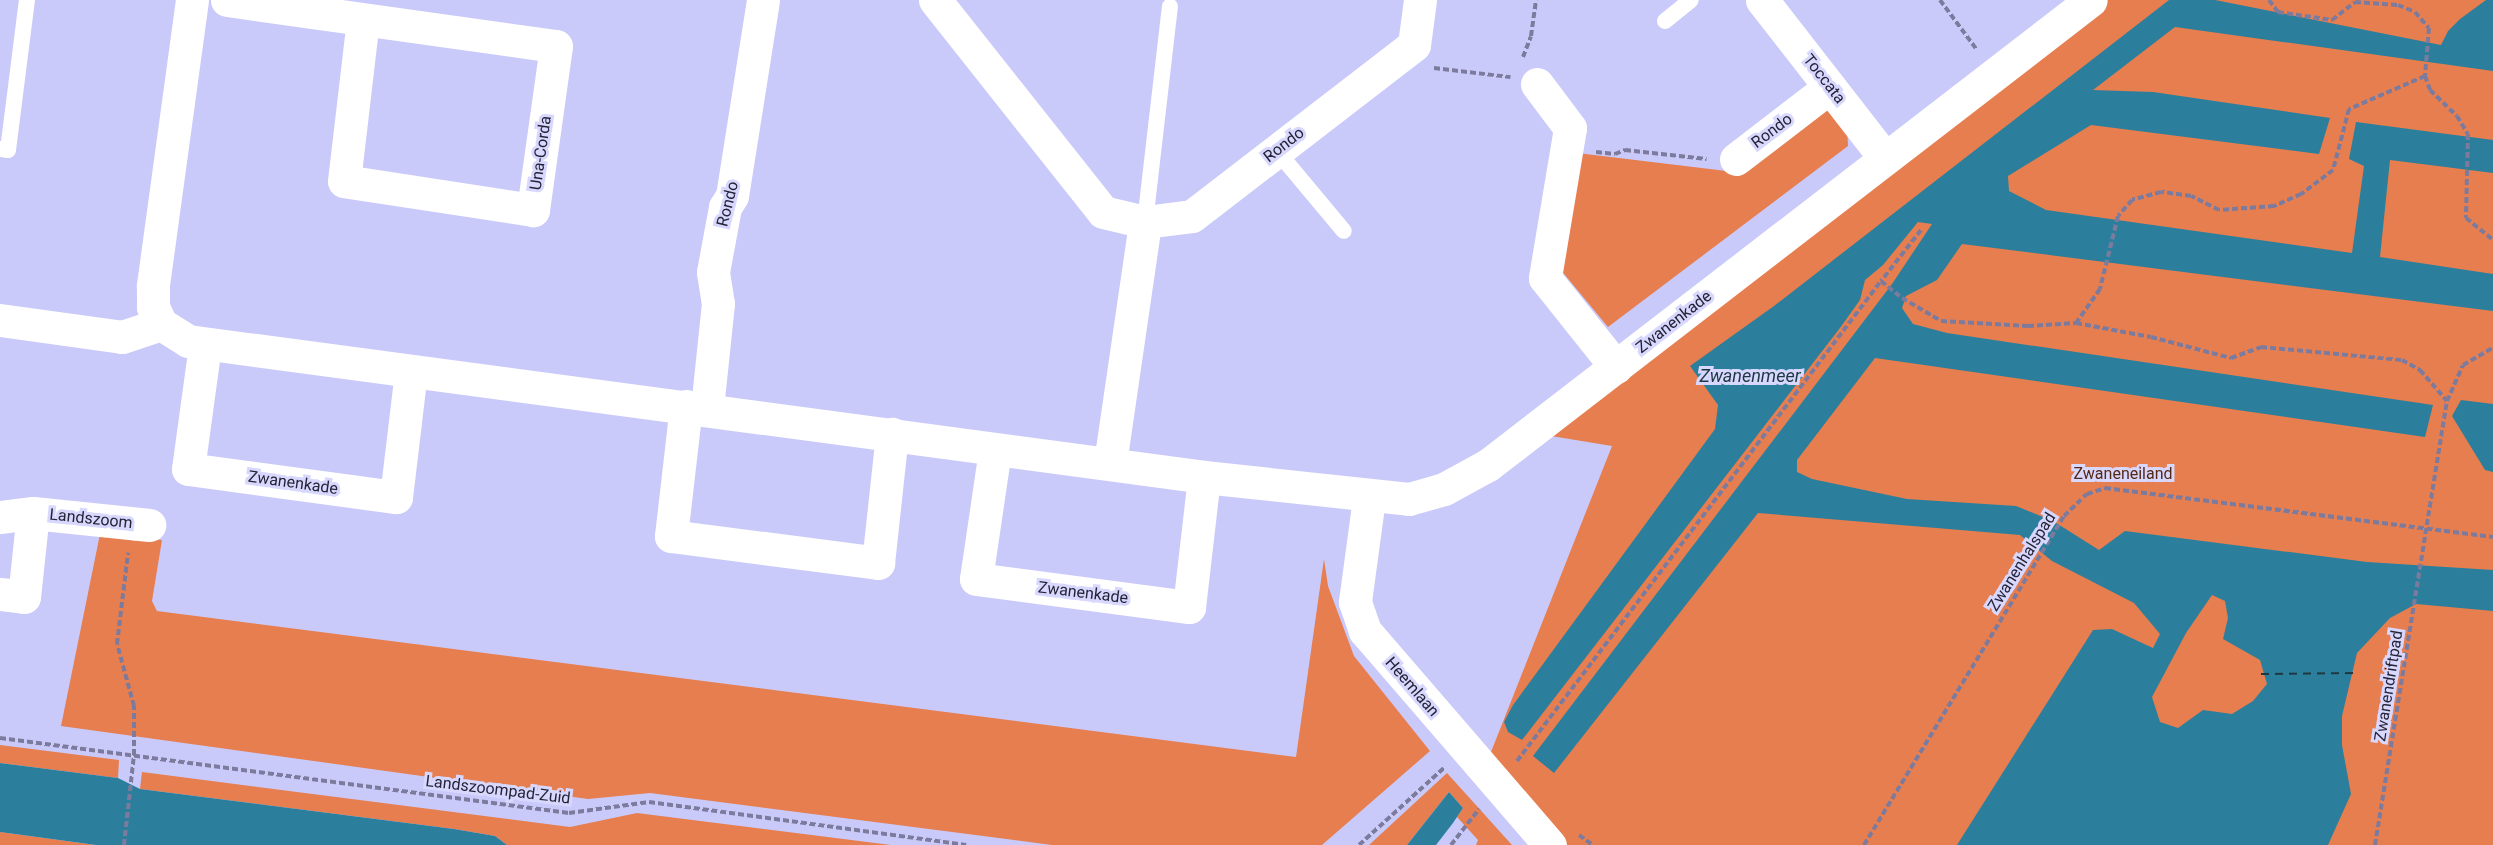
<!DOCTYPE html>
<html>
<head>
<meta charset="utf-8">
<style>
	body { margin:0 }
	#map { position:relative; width:2493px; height:845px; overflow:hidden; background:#cacafa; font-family:Roboto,sans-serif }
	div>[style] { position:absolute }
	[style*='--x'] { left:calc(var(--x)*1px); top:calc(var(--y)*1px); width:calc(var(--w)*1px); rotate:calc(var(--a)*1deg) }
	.green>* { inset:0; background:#e67e4f }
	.water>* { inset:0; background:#2b7f9c }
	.ferry>* { height:1.5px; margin-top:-0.75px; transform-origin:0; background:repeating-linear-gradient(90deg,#1e3741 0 8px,transparent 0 14px) }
	.path>* { height:4px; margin-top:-2px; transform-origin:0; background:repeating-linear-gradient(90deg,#7c7b9d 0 6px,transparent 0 9px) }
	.lane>* { height:16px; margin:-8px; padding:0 8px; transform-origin:8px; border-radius:8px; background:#fff }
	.street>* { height:33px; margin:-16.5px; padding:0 16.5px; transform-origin:16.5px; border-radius:16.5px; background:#fff }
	span { translate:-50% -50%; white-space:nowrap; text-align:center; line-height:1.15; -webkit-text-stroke:6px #d8d8ff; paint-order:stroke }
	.street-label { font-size:16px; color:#252436 }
	.park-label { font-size:16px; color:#542914 }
	.water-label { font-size:18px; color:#1e3741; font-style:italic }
</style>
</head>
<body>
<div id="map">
	<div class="green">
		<i style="clip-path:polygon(2104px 0,2493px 0,2493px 845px,1564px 845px,1489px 757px,1612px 446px,1545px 435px)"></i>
		<i style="clip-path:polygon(1831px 106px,1847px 125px,1848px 146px,1608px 327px,1555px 263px,1569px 152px,1743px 173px)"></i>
		<i style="clip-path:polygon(100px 534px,136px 541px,137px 537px,162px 540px,152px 601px,157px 611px,1296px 757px,1324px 559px,1328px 586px,1354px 656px,1430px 751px,1322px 845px,1052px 845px,650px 793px,588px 799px,61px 726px)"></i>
		<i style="clip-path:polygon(0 745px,119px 760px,118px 778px,0 763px)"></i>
		<i style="clip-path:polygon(142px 772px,570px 827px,637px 813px,891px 845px,507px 845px,495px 836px,454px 829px,140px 789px)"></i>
		<i style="clip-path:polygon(1447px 773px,1512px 845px,1476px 845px,1478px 840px,1457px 817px,1463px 808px,1449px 792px,1407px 845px,1369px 845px)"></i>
		<i style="clip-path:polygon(0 832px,96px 845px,0 845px)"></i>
	</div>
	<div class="water">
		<i style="clip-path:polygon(evenodd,2169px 0,2215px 0,2441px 45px,2448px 31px,2460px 19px,2486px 0,2493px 0,2493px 71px,2175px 27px,2093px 90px,2153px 92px,2330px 118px,2319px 154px,2091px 125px,2008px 176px,2009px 191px,2046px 210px,2352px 253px,2364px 166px,2349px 159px,2356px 122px,2493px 140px,2493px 173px,2390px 160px,2380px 257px,2493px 274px,2493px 311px,1962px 244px,1937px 280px,1906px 296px,1902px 308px,1913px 324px,1947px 333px,2433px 405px,2425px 437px,1875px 358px,1797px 460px,1797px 472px,1812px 479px,1907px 499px,2016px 506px,2053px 521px,2099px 550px,2125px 531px,2367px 562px,2493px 570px,2493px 611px,2416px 604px,2390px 618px,2357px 653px,2342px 716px,2342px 745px,2351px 794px,2328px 845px,1957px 845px,2093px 630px,2112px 629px,2153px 648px,2160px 634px,2134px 603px,2052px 561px,2020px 535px,1758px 513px,1554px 773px,1533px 756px,1892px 284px,1932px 224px,1918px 222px,1883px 265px,1865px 280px,1860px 300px,1840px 328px,1522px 740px,1508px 732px,1504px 722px,1513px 705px,1715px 429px,1718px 405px,1690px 366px,1774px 306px,2169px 0,2212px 595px,2225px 601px,2228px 618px,2223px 639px,2260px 660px,2267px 684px,2253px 701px,2232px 714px,2203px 710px,2178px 728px,2160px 722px,2152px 697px,2186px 633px,2212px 595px)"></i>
		<i style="clip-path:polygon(2461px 400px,2493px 404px,2493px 472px,2485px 470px,2452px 416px)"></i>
		<i style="clip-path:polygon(0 763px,118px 778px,140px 789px,454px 829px,495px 836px,507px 845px,96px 845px,0 832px)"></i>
		<i style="clip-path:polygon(1449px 792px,1463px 808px,1453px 823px,1436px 845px,1407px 845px)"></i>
	</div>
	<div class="ferry">
		<i style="--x:2261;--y:674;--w:97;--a:-0.6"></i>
	</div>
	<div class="path">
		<i style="--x:1940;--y:0;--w:62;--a:53.5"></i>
		<i style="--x:2269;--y:0;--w:15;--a:53"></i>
		<i style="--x:2278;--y:12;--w:55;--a:8.4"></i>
		<i style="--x:2332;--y:20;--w:29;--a:-38"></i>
		<i style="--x:2355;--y:2;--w:43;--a:4"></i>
		<i style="--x:2398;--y:5;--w:18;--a:22"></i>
		<i style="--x:2415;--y:12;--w:21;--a:49"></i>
		<i style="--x:2429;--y:28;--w:48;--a:94.8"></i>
		<i style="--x:2425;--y:76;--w:15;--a:70"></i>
		<i style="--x:2430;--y:90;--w:37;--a:44"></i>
		<i style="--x:2457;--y:116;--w:21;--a:59"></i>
		<i style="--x:2468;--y:134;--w:84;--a:91.4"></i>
		<i style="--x:2466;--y:218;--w:35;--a:39"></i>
		<i style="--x:1523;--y:57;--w:22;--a:-69"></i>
		<i style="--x:1531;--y:36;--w:36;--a:-82"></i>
		<i style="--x:1434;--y:68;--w:77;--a:6.8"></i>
		<i style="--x:2425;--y:76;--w:83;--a:156.5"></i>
		<i style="--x:2349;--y:109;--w:63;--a:104.7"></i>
		<i style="--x:2333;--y:170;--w:40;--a:143"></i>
		<i style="--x:2301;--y:194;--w:30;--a:156"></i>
		<i style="--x:2274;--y:206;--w:55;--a:175.8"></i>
		<i style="--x:2219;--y:210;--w:31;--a:-153"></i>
		<i style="--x:2191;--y:196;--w:30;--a:-172"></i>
		<i style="--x:2161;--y:192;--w:30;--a:165"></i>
		<i style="--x:2132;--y:200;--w:21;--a:131"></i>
		<i style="--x:2118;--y:216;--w:75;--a:103.9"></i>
		<i style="--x:2100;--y:289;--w:42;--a:125.2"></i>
		<i style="--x:2076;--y:323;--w:76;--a:10.6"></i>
		<i style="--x:2151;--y:337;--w:83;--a:14.7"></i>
		<i style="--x:2231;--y:358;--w:32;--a:-20"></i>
		<i style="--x:2261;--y:347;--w:142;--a:5.3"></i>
		<i style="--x:2402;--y:360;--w:21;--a:29"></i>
		<i style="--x:2420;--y:370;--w:41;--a:48.9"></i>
		<i style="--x:1596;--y:152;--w:19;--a:6"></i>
		<i style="--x:1615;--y:154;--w:11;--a:-22"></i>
		<i style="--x:1625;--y:150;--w:82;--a:6.3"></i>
		<i style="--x:1921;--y:230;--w:65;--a:128.1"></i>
		<i style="--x:1881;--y:281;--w:27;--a:39"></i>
		<i style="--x:1902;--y:298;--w:45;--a:30.5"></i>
		<i style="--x:1941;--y:321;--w:87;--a:3.3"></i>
		<i style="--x:2028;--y:326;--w:48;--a:-3.6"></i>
		<i style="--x:0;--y:738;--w:574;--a:7.51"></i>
		<i style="--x:569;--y:813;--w:81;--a:-7.8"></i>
		<i style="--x:649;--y:802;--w:320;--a:7.7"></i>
		<i style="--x:1517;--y:761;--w:602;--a:-52.83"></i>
		<i style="--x:1579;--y:835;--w:17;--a:36"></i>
		<i style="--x:124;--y:845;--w:91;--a:-83.7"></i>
		<i style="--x:134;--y:755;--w:49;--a:-90"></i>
		<i style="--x:134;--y:706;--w:64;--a:-105.3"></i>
		<i style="--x:117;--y:644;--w:92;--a:-83.1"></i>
		<i style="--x:1359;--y:845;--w:116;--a:-42.2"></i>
		<i style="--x:1451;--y:845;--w:46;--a:-52.1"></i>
		<i style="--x:1864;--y:845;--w:385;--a:-58.7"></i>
		<i style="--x:2064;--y:516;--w:32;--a:-44"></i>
		<i style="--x:2087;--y:494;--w:19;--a:-18"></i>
		<i style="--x:2105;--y:488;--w:391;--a:7.2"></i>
		<i style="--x:2375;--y:845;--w:450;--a:-80.8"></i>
		<i style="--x:2447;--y:401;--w:39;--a:-66"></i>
		<i style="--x:2463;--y:365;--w:34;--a:-30"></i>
	</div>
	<div class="lane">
		<i style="--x:1665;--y:21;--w:33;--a:-39"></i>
		<i style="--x:0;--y:149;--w:8;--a:7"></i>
		<i style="--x:8;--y:150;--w:151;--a:-82.8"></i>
		<i style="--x:1277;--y:151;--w:104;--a:50.1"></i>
		<i style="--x:1145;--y:222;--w:217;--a:-83.4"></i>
	</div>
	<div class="street">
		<i style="--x:192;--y:0;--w:289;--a:97.8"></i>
		<i style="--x:153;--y:286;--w:21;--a:90"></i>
		<i style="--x:153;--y:307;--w:19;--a:65"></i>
		<i style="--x:161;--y:324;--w:32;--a:32"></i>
		<i style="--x:188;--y:341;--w:1025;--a:7.62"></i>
		<i style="--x:1204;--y:477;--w:206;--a:6.1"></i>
		<i style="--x:1409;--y:499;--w:36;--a:-16"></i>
		<i style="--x:1444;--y:489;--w:50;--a:-28.6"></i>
		<i style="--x:1488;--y:465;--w:761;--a:-37.64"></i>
		<i style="--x:227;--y:0;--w:332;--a:8"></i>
		<i style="--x:556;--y:46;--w:166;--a:98"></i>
		<i style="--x:533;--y:210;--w:191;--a:-171.3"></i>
		<i style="--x:344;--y:181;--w:162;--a:-83.3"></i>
		<i style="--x:935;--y:0;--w:270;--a:51.6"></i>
		<i style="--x:1103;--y:212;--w:43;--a:13.4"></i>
		<i style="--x:1145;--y:222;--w:47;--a:-7.3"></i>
		<i style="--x:1192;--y:216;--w:280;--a:-37.6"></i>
		<i style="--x:1414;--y:45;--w:45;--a:-82.4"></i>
		<i style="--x:1762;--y:0;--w:200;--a:52.1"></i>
		<i style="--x:1537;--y:84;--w:55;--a:53.1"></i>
		<i style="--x:1570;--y:128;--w:152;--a:99.5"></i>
		<i style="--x:1545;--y:278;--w:114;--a:51.4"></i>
		<i style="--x:1736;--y:159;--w:118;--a:-37.5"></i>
		<i style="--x:0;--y:320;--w:123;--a:7.9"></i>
		<i style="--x:122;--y:337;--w:41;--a:-18.4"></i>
		<i style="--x:205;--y:345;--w:125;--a:97.8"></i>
		<i style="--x:188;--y:469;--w:210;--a:7.7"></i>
		<i style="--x:396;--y:497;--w:127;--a:-83.2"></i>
		<i style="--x:686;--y:406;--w:131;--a:96.6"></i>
		<i style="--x:671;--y:536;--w:209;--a:7.4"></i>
		<i style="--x:878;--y:563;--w:130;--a:-83.8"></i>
		<i style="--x:707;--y:408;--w:105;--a:-84"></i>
		<i style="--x:718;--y:304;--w:32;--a:-99"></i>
		<i style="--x:713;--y:272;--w:66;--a:-79.5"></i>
		<i style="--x:725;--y:207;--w:13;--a:-58"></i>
		<i style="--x:732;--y:196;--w:198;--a:-81"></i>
		<i style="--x:995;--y:450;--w:130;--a:98.4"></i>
		<i style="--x:976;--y:579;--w:215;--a:7.5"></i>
		<i style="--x:1189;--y:607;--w:131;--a:-83.4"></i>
		<i style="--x:1110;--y:463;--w:244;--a:-81.7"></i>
		<i style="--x:1369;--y:498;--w:105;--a:97.7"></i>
		<i style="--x:1355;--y:602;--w:31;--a:71"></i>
		<i style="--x:1365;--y:631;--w:283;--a:49.2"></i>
		<i style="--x:0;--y:517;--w:33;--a:-7"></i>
		<i style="--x:33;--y:513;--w:117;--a:5.9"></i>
		<i style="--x:0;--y:594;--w:24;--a:7"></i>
		<i style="--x:24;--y:597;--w:84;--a:-83.9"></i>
	</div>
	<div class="street-label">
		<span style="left:1824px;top:79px;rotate:52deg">Toccata</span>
		<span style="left:1772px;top:131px;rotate:-37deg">Rondo</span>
		<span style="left:1284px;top:145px;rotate:-38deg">Rondo</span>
		<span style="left:541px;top:153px;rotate:-82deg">Una-Corda</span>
		<span style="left:728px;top:204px;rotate:-76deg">Rondo</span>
		<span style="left:1674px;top:322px;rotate:-38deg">Zwanenkade</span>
		<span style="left:293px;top:483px;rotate:8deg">Zwanenkade</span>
		<span style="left:91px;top:519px;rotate:6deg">Landszoom</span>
		<span style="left:2022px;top:562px;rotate:-58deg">Zwanenhalspad</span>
		<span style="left:1083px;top:593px;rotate:7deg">Zwanenkade</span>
		<span style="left:2389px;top:686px;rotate:-81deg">Zwanendriftpad</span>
		<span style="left:1412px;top:687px;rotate:49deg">Heemlaan</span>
		<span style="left:498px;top:790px;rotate:7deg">Landszoompad-Zuid</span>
	</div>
	<div class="park-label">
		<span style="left:2123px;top:474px">Zwaneneiland</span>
	</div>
	<div class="water-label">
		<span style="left:1750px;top:376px">Zwanenmeer</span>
	</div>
</div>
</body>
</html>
